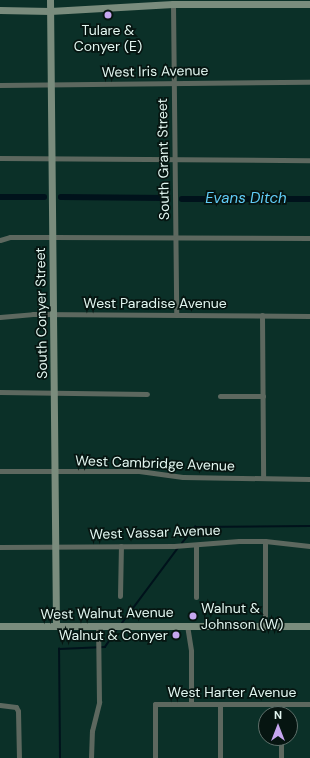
<!DOCTYPE html>
<html>
<head>
<meta charset="utf-8">
<style>
	body { margin:0 }
	#map { position:relative; width:310px; height:758px; overflow:hidden; background:#0b3028; font-family:"DM Sans",sans-serif }
	div>[style] { position:absolute }
	[style*='--x'] { left:calc(var(--x)*1px); top:calc(var(--y)*1px); width:calc(var(--w)*1px); rotate:calc(var(--a)*1deg) }
	.stream>* { height:1.5px; margin:-0.75px; padding:0 0.75px; transform-origin:0.75px; border-radius:0.75px; background:#00121b }
	.canal>* { height:5.5px; margin:-2.75px; padding:0 2.75px; transform-origin:2.75px; border-radius:2.75px; background:#00121b }
	.street>* { height:5px; margin:-2.5px; padding:0 2.5px; transform-origin:2.5px; border-radius:2.5px; background:#5d685f }
	.secondary>* { height:7px; margin:-3.5px; padding:0 3.5px; transform-origin:3.5px; border-radius:3.5px; background:#7a8c7d }
	.dots>* { width:11px; height:11px; translate:-50% -50%; box-sizing:border-box; border:2px solid #061511; border-radius:50% }
	span { translate:-50% -50%; white-space:nowrap; text-align:center; line-height:1.15; -webkit-text-stroke:3.5px #061511; paint-order:stroke }
	.poi-label { font-size:14px; color:#e2f6f0 }
	.left { translate:0 -50%; text-align:left }
	.right { translate:-100% -50%; text-align:right }
	.street-label { font-size:14px; color:#e2f6f0 }
	.water-label { font-size:15px; color:#61cdf7; font-style:italic }
	.north { position:absolute; left:258px; top:706px; width:40px; height:40px; box-sizing:border-box; background:#061511; border:1px solid #5e6f6a; border-radius:50%; rotate:0deg; font-size:11px; font-weight:700; line-height:16px; text-align:center; color:#e2f6f0 }
	.north::after { content:''; display:block; margin:auto; width:14px; height:18px; background:#c6a6f0; clip-path:polygon(50% 0,100% 100%,50% 72%,0 100%) }
</style>
</head>
<body>
<div id="map">
	<div class="stream">
		<i style="--x:182;--y:543;--w:21;--a:-51"></i>
		<i style="--x:195;--y:527;--w:115;--a:-0.5"></i>
		<i style="--x:122;--y:623;--w:94;--a:-53.3"></i>
		<i style="--x:60;--y:758;--w:109;--a:-90.5"></i>
		<i style="--x:59;--y:649;--w:46;--a:-2.5"></i>
		<i style="--x:105;--y:647;--w:23;--a:-56"></i>
	</div>
	<div class="canal">
		<i style="--x:0;--y:197;--w:44;--a:0"></i>
		<i style="--x:61;--y:197;--w:106;--a:0.5"></i>
		<i style="--x:182;--y:199;--w:128;--a:0"></i>
	</div>
	<div class="street">
		<i style="--x:173;--y:4;--w:311;--a:89.4"></i>
		<i style="--x:0;--y:85;--w:310;--a:-0.6"></i>
		<i style="--x:0;--y:158;--w:310;--a:0.4"></i>
		<i style="--x:0;--y:240;--w:10;--a:-17"></i>
		<i style="--x:10;--y:237;--w:43;--a:0"></i>
		<i style="--x:53;--y:237;--w:257;--a:0.2"></i>
		<i style="--x:262;--y:315;--w:163;--a:89.6"></i>
		<i style="--x:0;--y:317;--w:33;--a:-5"></i>
		<i style="--x:33;--y:314;--w:277;--a:0.4"></i>
		<i style="--x:0;--y:392;--w:147;--a:0.8"></i>
		<i style="--x:220;--y:396;--w:43;--a:0"></i>
		<i style="--x:0;--y:471;--w:139;--a:0"></i>
		<i style="--x:139;--y:471;--w:44;--a:7.8"></i>
		<i style="--x:183;--y:477;--w:127;--a:0.9"></i>
		<i style="--x:0;--y:547;--w:174;--a:-0.3"></i>
		<i style="--x:174;--y:546;--w:65;--a:-4.4"></i>
		<i style="--x:239;--y:541;--w:26;--a:0"></i>
		<i style="--x:265;--y:541;--w:45;--a:6.3"></i>
		<i style="--x:120;--y:596;--w:50;--a:-88.9"></i>
		<i style="--x:196;--y:597;--w:52;--a:-90"></i>
		<i style="--x:187;--y:625;--w:26;--a:81"></i>
		<i style="--x:191;--y:651;--w:52;--a:90"></i>
		<i style="--x:265;--y:625;--w:84;--a:-90"></i>
		<i style="--x:220;--y:704;--w:54;--a:90"></i>
		<i style="--x:280;--y:704;--w:10;--a:90"></i>
		<i style="--x:0;--y:705;--w:16;--a:7"></i>
		<i style="--x:16;--y:707;--w:4;--a:63"></i>
		<i style="--x:18;--y:711;--w:47;--a:88.8"></i>
		<i style="--x:281;--y:738;--w:20;--a:90"></i>
		<i style="--x:91;--y:758;--w:27;--a:-88"></i>
		<i style="--x:92;--y:731;--w:30;--a:-76"></i>
		<i style="--x:99;--y:702;--w:77;--a:-90.7"></i>
		<i style="--x:155;--y:758;--w:54;--a:-90"></i>
		<i style="--x:155;--y:704;--w:155;--a:0"></i>
	</div>
	<div class="secondary">
		<i style="--x:50;--y:0;--w:626;--a:89.45"></i>
		<i style="--x:0;--y:10;--w:50;--a:1.1"></i>
		<i style="--x:50;--y:11;--w:123;--a:-3.3"></i>
		<i style="--x:173;--y:4;--w:137;--a:0"></i>
		<i style="--x:0;--y:626;--w:310;--a:0"></i>
	</div>
	<div class="dots">
		<i style="left:108px;top:15px;background:#c6a6f0"></i>
		<i style="left:193px;top:616px;background:#c6a6f0"></i>
		<i style="left:176px;top:635px;background:#c6a6f0"></i>
	</div>
	<div class="poi-label">
		<span style="left:108px;top:38px">Tulare &amp;<br>Conyer (E)</span>
		<span class="left" style="left:201px;top:616px">Walnut &amp;<br>Johnson (W)</span>
		<span class="right" style="left:168px;top:635px">Walnut &amp; Conyer</span>
	</div>
	<div class="street-label">
		<span style="left:155px;top:71px;rotate:-1deg">West Iris Avenue</span>
		<span style="left:163px;top:159px;rotate:-91deg">South Grant Street</span>
		<span style="left:155px;top:303px">West Paradise Avenue</span>
		<span style="left:41px;top:313px;rotate:-91deg">South Conyer Street</span>
		<span style="left:155px;top:463px;rotate:2deg">West Cambridge Avenue</span>
		<span style="left:155px;top:532px;rotate:-2deg">West Vassar Avenue</span>
		<span style="left:107px;top:613px;rotate:-1deg">West Walnut Avenue</span>
		<span style="left:232px;top:692px">West Harter Avenue</span>
	</div>
	<div class="water-label">
		<span style="left:246px;top:199px">Evans Ditch</span>
	</div>
	<div class="north">N</div>
</div>
</body>
</html>
